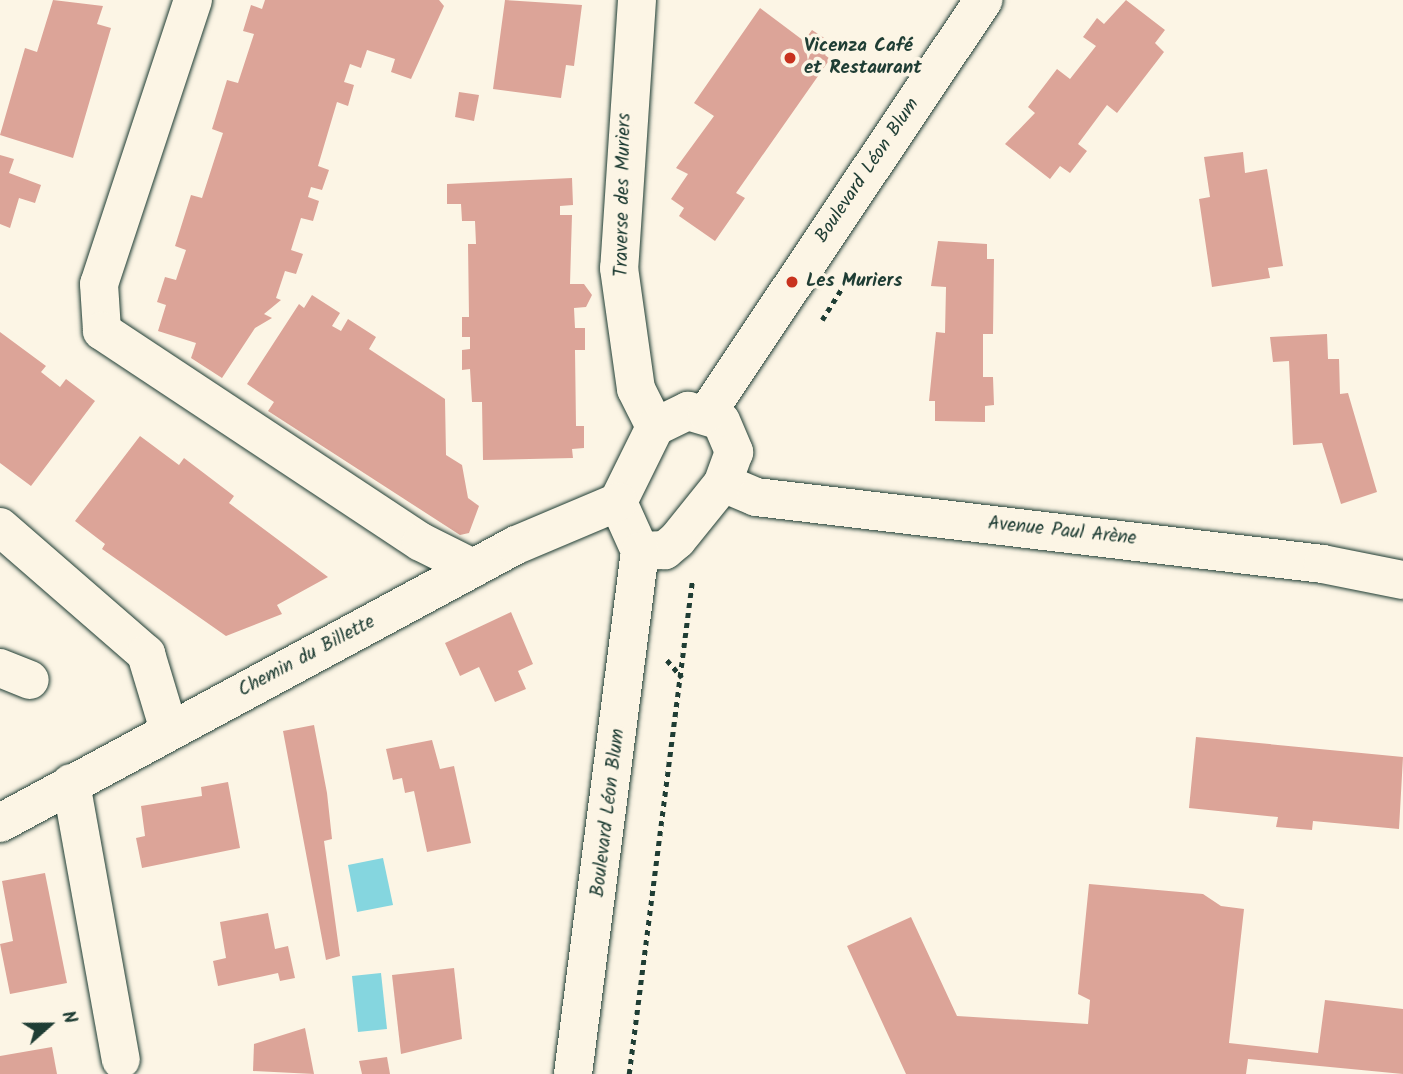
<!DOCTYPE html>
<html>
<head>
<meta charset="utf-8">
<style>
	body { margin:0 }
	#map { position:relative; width:1403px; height:1074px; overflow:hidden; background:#fcf5e5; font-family:Kalam,sans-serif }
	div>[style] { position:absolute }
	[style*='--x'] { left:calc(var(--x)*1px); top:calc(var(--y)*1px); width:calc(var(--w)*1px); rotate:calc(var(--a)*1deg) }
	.water>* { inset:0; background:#85d6df }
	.building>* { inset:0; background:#dca498 }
	.path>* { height:4.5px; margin-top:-2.25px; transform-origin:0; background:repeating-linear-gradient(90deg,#1f3d34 0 5px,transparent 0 10px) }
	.roads { filter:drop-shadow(0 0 2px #1f3d34) drop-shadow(0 0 2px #1f3d34) }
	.minor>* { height:38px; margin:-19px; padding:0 19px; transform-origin:19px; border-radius:19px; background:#fcf5e5 }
	.dots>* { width:19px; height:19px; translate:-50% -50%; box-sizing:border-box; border:4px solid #fcf5e5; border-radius:50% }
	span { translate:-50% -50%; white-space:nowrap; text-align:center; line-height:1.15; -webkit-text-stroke:7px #fcf5e5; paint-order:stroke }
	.poi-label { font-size:19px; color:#1f3d34; font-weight:700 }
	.left { translate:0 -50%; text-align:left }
	.street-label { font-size:19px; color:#1f3d34 }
	.north { position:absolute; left:14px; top:990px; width:70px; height:70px; -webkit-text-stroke:5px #fcf5e5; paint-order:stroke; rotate:69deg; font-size:19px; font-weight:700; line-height:28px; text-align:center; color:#1f3d34 }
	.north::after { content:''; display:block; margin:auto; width:24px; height:32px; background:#1f3d34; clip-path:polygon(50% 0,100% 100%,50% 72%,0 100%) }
</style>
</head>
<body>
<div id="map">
	<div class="water">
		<i style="clip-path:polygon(383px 858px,393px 905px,357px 912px,348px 865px)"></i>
		<i style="clip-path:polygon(381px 973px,387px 1029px,358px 1032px,352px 976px)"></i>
	</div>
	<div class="building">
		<i style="clip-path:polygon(53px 0,103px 6px,97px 24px,111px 28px,73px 158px,0 135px,25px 48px,37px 52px)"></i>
		<i style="clip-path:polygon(265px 0,439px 0,444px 6px,411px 79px,391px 72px,395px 59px,367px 50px,361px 68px,350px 64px,344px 82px,354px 85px,348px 106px,337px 102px,318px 166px,329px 170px,322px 190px,311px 187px,308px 197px,319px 201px,313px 221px,301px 218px,291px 250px,303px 254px,296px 274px,285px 271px,276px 298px,281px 300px,264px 314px,272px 318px,255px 328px,222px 378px,191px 358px,196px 343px,158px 331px,166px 305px,157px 302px,165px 277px,176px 280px,186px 250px,175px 246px,191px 195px,202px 198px,223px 133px,212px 129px,227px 80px,238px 83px,254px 34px,243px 31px,251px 5px,262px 9px)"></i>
		<i style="clip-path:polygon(505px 0,582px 5px,574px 66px,566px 65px,561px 98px,493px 89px)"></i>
		<i style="clip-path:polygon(1126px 0,1165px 30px,1155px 43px,1164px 52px,1117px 113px,1107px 105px,1078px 144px,1087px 151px,1070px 173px,1060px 166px,1050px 179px,1005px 144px,1035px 113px,1028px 107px,1057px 69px,1070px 79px,1096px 46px,1083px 37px,1097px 18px,1104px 24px)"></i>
		<i style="clip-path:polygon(760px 8px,804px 41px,812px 30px,832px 43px,825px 55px,830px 59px,736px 193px,745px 198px,715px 241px,679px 216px,684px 208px,671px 199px,688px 174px,676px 168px,714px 116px,694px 103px)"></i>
		<i style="clip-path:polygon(459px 92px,479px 95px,474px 121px,455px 117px)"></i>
		<i style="clip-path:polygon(1243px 152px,1245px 173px,1267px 169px,1283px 266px,1268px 268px,1270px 278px,1212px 287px,1199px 199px,1210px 197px,1204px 157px)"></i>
		<i style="clip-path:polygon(0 155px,14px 159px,9px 173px,41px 185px,35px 203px,19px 198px,10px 228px,0 224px)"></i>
		<i style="clip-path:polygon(572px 178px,573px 205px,560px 206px,560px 215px,572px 215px,570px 284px,584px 284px,592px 295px,586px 307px,574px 308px,575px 328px,585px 328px,585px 350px,575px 350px,576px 426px,584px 426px,584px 448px,572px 449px,573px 458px,483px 460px,482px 402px,472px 402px,470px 369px,462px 370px,462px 350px,470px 349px,470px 337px,462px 337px,462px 317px,469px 317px,468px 244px,476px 244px,475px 221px,462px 221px,461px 204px,447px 204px,447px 184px)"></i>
		<i style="clip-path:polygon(938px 241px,987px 244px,987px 259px,994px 259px,993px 334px,983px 334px,983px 377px,993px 377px,994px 405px,985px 406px,985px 422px,935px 421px,935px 401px,929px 401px,936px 332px,945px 333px,946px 287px,931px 286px)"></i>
		<i style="clip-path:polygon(312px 295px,340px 313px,332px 326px,341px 331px,348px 319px,376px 337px,369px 349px,445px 399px,446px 455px,462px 465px,468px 498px,479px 506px,469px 533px,460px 535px,268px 411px,274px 402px,247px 384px,299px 304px,304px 308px)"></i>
		<i style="clip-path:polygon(0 332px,46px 366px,41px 372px,60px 387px,66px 379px,95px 401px,31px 486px,0 463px)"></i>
		<i style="clip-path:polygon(1327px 334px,1328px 359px,1339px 359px,1340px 394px,1348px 393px,1377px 492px,1341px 504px,1322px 443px,1293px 445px,1289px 361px,1273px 362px,1270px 337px)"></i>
		<i style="clip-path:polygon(140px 436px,179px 465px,184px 458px,234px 496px,229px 503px,328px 577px,277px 605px,282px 614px,226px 636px,102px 549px,105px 544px,75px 521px)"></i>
		<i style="clip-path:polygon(511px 612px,533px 664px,518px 671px,526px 689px,495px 702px,479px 667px,460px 676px,445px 643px)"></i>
		<i style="clip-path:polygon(314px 725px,327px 793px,332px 839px,324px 841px,340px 956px,326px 960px,283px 731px)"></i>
		<i style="clip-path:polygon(1196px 737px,1403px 757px,1399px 829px,1313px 821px,1312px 830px,1276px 827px,1278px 817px,1189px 808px)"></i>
		<i style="clip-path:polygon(432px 740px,440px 769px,454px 766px,471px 843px,427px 852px,414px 791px,405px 793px,402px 778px,393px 780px,386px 749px)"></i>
		<i style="clip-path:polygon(228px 782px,240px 848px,142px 868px,136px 838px,145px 836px,141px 806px,202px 796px,201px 787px)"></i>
		<i style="clip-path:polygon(45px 873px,67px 983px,10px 994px,0 944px,13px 941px,2px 881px)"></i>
		<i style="clip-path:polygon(1089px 884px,1203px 894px,1221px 906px,1244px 909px,1229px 1043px,1318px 1053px,1325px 1000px,1403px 1009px,1403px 1074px,1248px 1059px,1246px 1074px,906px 1074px,847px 946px,911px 917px,957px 1016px,1088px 1024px,1090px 1000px,1078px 994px)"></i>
		<i style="clip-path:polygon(268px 913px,275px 949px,288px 946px,295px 978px,280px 981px,278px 973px,218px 986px,213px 961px,226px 958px,220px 922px)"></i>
		<i style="clip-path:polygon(454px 968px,462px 1039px,401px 1054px,392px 975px)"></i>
		<i style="clip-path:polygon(305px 1028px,314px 1074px,253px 1071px,254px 1044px)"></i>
		<i style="clip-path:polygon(52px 1047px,57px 1074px,0 1074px,0 1056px)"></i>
		<i style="clip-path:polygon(387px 1057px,390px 1074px,362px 1074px,359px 1061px)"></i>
	</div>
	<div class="path">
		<i style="--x:822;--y:320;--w:40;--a:-58"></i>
		<i style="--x:667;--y:660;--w:23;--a:49"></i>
		<i style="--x:629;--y:1074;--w:496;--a:-82.7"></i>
	</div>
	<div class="roads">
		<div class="minor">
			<i style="--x:193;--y:0;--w:299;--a:108.3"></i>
			<i style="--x:99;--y:284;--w:47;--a:86.3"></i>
			<i style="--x:102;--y:331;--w:382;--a:33.5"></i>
			<i style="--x:421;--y:542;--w:58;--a:26.6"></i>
			<i style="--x:637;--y:0;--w:269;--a:93.8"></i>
			<i style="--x:619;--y:268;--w:122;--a:82"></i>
			<i style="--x:636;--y:389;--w:42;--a:63.4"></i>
			<i style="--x:688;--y:411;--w:34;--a:17"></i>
			<i style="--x:721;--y:421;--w:34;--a:67"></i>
			<i style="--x:734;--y:452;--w:33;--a:110"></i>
			<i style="--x:723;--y:483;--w:73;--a:128.9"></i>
			<i style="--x:677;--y:540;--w:16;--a:140"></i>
			<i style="--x:665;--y:550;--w:25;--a:178"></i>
			<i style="--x:640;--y:551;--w:54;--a:-114.2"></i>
			<i style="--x:618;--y:502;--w:84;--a:-63.7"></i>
			<i style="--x:655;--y:427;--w:37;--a:-26"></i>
			<i style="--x:707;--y:413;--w:497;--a:-56.2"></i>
			<i style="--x:723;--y:483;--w:36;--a:23"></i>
			<i style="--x:756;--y:497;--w:571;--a:6.74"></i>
			<i style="--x:1323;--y:564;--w:82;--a:11.3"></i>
			<i style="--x:0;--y:527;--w:194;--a:41"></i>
			<i style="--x:146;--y:654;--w:79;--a:73.2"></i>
			<i style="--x:0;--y:668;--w:32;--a:22"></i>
			<i style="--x:71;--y:783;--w:281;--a:79.8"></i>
			<i style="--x:0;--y:823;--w:586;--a:-28.31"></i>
			<i style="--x:516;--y:545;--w:111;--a:-22.9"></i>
			<i style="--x:573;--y:1074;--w:527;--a:-82.7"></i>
		</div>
	</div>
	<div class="dots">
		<i style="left:790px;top:58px;background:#c8321e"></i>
		<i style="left:792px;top:282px;background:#c8321e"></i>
	</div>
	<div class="poi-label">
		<span class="left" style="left:804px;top:58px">Vicenza Café<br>et Restaurant</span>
		<span class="left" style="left:806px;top:282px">Les Muriers</span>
	</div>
	<div class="street-label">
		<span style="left:868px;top:171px;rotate:-56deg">Boulevard Léon Blum</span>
		<span style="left:624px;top:195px;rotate:-89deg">Traverse des Muriers</span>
		<span style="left:1062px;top:532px;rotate:6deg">Avenue Paul Arène</span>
		<span style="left:307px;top:657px;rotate:-28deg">Chemin du Billette</span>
		<span style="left:609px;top:813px;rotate:-83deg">Boulevard Léon Blum</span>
	</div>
	<div class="north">N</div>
</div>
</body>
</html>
